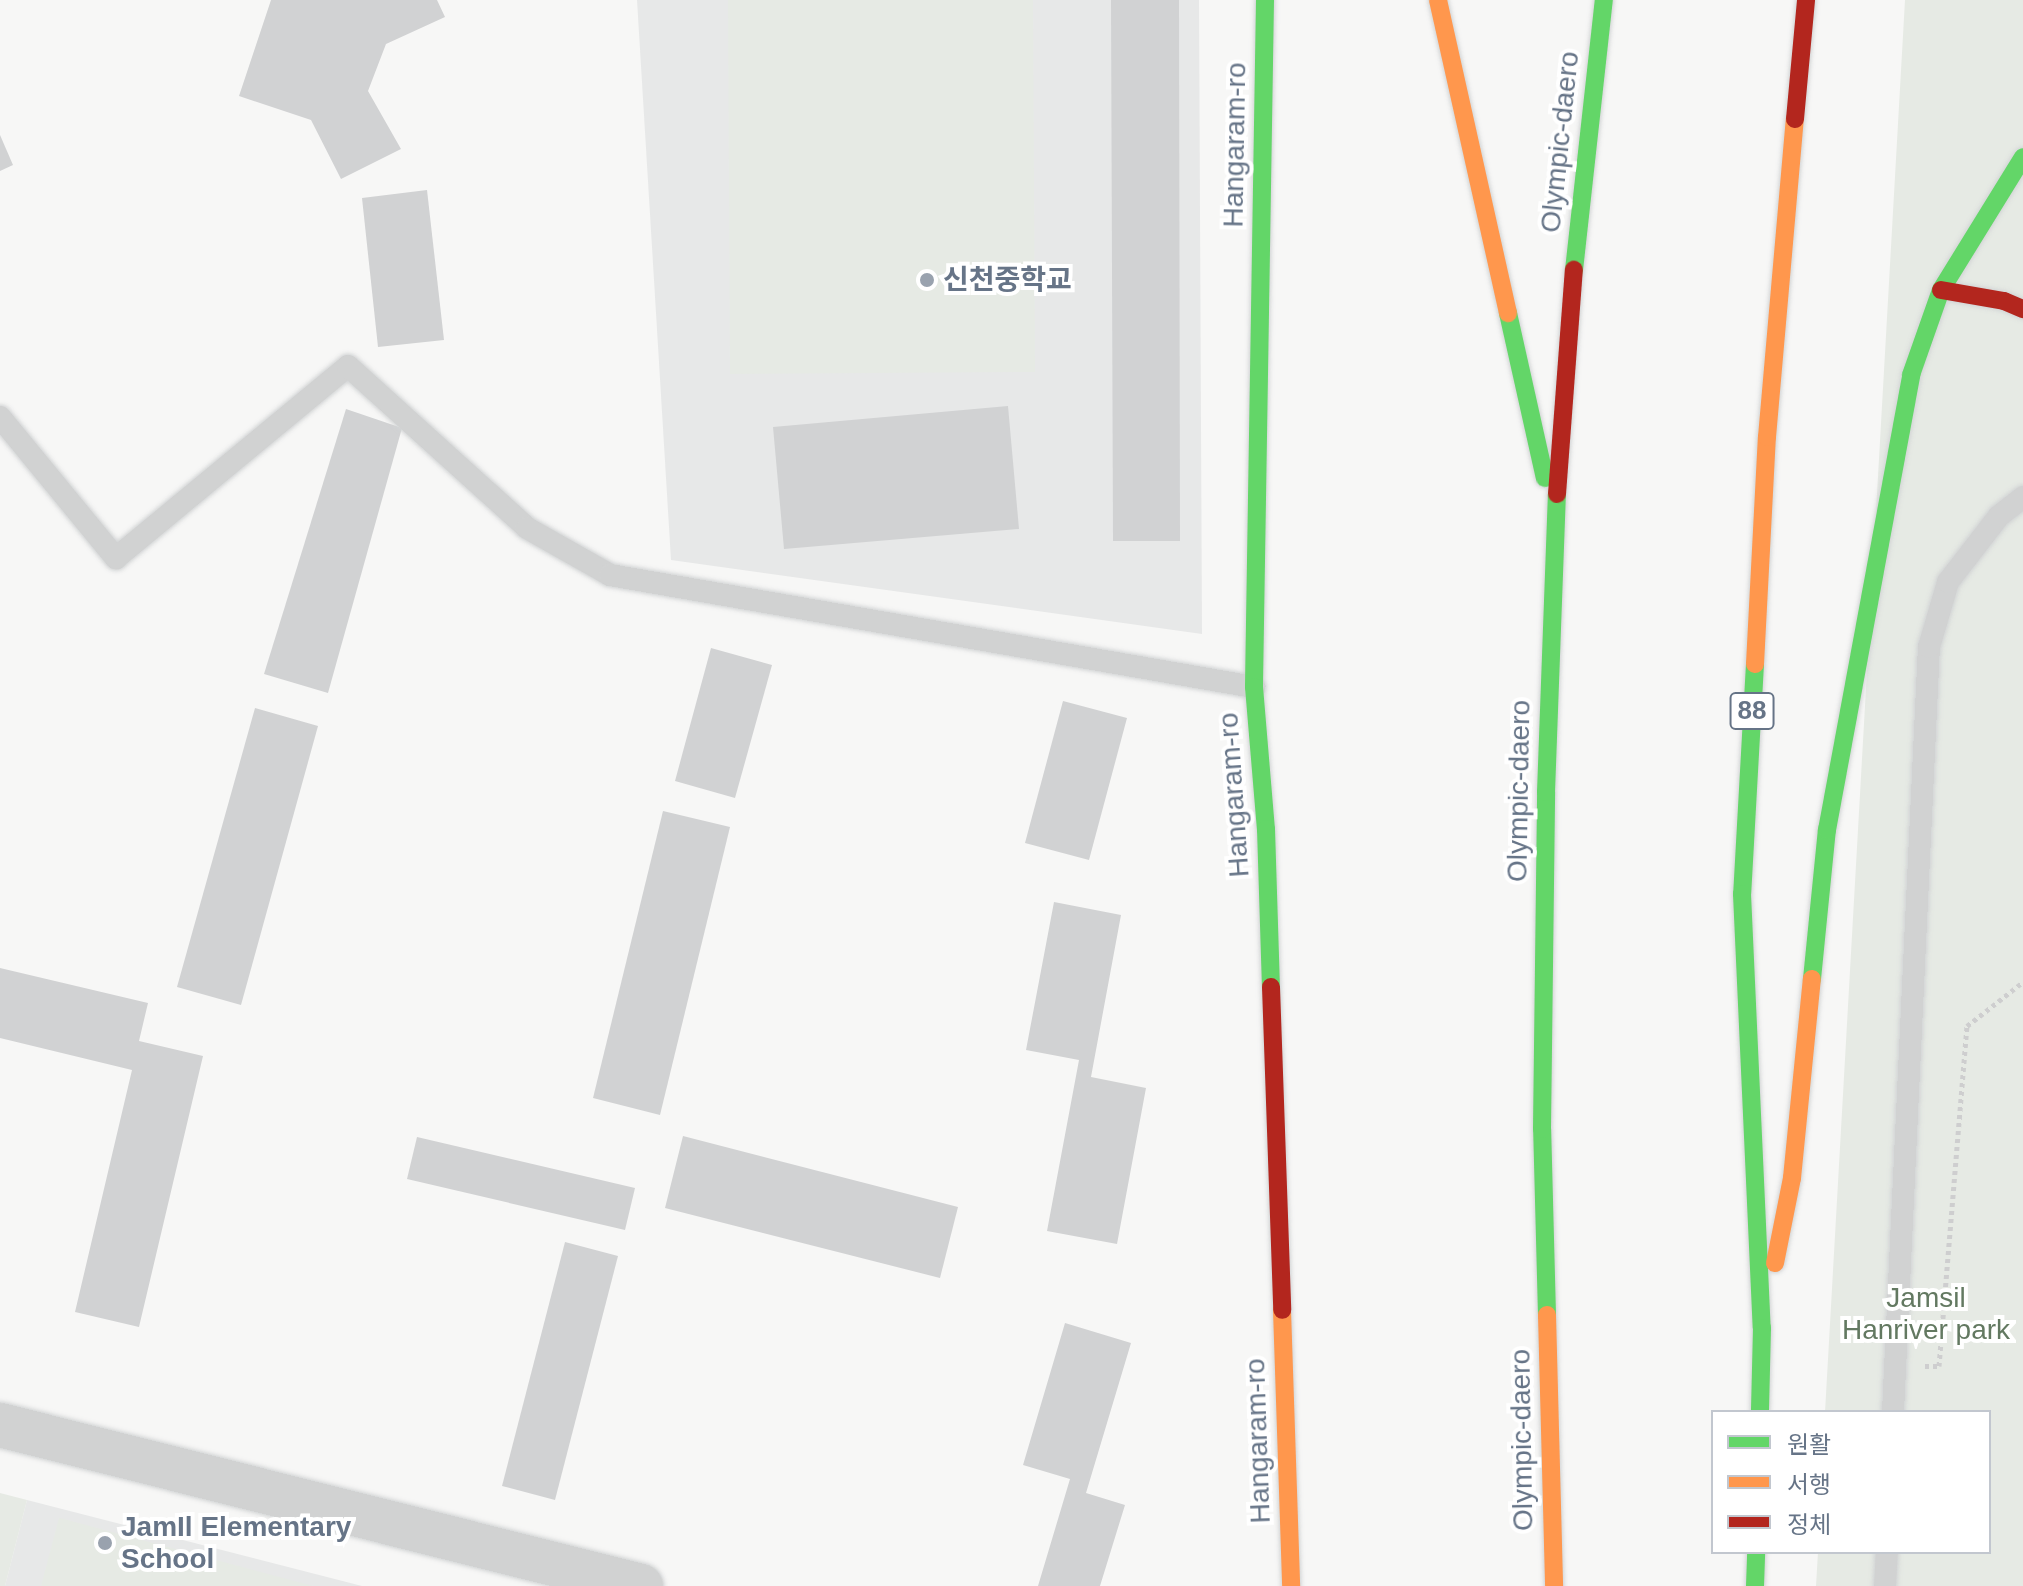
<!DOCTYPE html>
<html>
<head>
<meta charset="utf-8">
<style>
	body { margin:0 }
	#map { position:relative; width:2023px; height:1586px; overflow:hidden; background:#f7f7f6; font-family:Arial,"Noto Sans KR",sans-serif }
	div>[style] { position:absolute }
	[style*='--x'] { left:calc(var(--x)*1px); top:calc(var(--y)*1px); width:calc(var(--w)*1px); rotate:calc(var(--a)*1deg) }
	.built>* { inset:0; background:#e7e8e8 }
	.green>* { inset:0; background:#e6eae4 }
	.building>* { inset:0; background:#d1d2d3 }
	.path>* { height:5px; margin-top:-2.5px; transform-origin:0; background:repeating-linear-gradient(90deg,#cececf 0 4px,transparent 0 8px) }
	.roads { filter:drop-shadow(0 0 2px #d2d4d5) drop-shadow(0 0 2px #d2d4d5) }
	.lane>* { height:22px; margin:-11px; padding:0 11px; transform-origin:11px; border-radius:11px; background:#d1d2d2 }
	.street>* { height:44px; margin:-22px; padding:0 22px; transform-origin:22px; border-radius:22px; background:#d1d2d2 }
	.fast>* { height:18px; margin:-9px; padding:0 9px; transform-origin:9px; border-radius:9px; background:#63d668 }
	.slow>* { height:18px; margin:-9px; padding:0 9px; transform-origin:9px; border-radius:9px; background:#ff974d }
	.jam>* { height:18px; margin:-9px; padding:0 9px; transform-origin:9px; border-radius:9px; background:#b3261e }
	.dots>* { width:22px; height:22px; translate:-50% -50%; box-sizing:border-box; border:4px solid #fff; border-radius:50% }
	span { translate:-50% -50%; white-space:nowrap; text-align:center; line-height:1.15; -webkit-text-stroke:8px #fff; paint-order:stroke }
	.shield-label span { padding:2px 6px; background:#fff; border:2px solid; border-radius:6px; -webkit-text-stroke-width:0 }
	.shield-label { font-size:26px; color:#667487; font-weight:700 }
	.street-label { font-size:28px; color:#667487 }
	.poi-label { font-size:28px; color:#667487; font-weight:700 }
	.left { translate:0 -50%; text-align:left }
	.park-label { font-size:28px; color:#637961 }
	.legend { position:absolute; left:1711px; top:1410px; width:280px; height:144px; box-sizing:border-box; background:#fff; border:2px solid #c2c7cf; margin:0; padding:10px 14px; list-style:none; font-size:24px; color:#667487 }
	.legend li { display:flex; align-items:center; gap:16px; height:40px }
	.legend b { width:40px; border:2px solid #c2c7cf }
</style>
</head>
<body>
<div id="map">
	<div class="built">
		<i style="clip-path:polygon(637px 0,1199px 0,1202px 634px,671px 560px)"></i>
		<i style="clip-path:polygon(27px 1500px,362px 1586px,5px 1586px)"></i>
	</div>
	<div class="green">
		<i style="clip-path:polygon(728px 0,1033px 0,1035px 372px,730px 374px)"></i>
		<i style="clip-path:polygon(1905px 0,2023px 0,2023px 1586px,1816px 1586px,1818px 1552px,1989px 1552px,1989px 1412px,1825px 1412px)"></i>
		<i style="clip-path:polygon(0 1493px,27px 1500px,5px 1586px,0 1586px)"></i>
		<i style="clip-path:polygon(59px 1518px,60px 1518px,313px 1586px,41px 1586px)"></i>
	</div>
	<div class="building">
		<i style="clip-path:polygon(271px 0,437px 0,445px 17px,386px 44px,368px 91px,401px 149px,341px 179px,311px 120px,239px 96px)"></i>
		<i style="clip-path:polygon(1111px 0,1179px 0,1180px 541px,1113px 541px)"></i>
		<i style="clip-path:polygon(0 135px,13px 165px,0 171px)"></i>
		<i style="clip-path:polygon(427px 190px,444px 340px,378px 347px,362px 198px)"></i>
		<i style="clip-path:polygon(1008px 406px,1019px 529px,784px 549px,773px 427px)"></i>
		<i style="clip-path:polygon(346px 409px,402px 428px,328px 693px,264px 674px)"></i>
		<i style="clip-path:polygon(711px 648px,772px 665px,735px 798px,675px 781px)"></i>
		<i style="clip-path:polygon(1063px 701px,1127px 718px,1089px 860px,1025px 843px)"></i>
		<i style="clip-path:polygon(255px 708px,318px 726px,241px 1005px,177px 987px)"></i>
		<i style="clip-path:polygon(663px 811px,730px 827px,660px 1115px,593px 1098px)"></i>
		<i style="clip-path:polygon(1054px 902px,1121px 915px,1091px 1077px,1146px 1088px,1117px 1244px,1047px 1231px,1079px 1060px,1026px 1050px)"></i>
		<i style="clip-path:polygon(0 968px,148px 1003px,139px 1041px,203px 1056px,139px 1327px,75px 1312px,132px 1070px,0 1038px)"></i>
		<i style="clip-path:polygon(683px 1136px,958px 1207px,940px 1278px,665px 1208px)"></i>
		<i style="clip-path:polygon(417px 1137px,635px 1188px,625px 1230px,407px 1179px)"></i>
		<i style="clip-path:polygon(565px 1242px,618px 1256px,555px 1500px,502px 1486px)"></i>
		<i style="clip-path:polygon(1065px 1323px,1131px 1343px,1086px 1493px,1125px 1505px,1100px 1586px,1038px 1586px,1070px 1479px,1023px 1465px)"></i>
	</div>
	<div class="path">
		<i style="--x:1925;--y:1366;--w:14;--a:0"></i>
		<i style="--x:1939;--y:1366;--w:341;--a:-85.3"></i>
		<i style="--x:1967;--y:1026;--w:71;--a:-38.2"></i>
	</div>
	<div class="roads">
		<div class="lane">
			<i style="--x:0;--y:417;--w:183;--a:50.6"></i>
			<i style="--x:116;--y:558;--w:301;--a:-39.6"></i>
			<i style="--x:348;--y:366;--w:241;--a:42.1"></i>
			<i style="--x:527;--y:528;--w:95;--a:29.5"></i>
			<i style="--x:610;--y:575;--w:654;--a:9.87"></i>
			<i style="--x:1893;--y:1412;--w:766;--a:-87.31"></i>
			<i style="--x:1929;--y:647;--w:68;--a:-73.7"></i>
			<i style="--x:1948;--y:582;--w:83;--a:-52.3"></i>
			<i style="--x:1999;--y:516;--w:31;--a:-38"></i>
			<i style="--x:1885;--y:1586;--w:34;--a:-87"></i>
		</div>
		<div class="street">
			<i style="--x:0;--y:1425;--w:661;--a:14.1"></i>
		</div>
		<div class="fast">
			<i style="--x:1265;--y:0;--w:687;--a:90.92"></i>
			<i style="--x:1254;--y:687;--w:143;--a:85.2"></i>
			<i style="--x:1266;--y:829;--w:158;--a:88.2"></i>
			<i style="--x:1574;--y:270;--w:272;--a:-83.7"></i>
			<i style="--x:1508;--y:313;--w:169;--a:77.4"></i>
			<i style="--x:1755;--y:664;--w:230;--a:93.2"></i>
			<i style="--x:1742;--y:894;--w:434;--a:87.4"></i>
			<i style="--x:1762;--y:1328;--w:84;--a:91.4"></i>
			<i style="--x:1812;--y:979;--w:150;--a:-84.3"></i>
			<i style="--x:1827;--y:830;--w:463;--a:-79.5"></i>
			<i style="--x:1911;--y:375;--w:90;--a:-70.6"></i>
			<i style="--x:1941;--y:290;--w:156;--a:-58.3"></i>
			<i style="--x:1547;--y:1315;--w:186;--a:-91.5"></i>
			<i style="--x:1542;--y:1129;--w:337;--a:-89.3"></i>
			<i style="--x:1546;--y:792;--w:298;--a:-87.9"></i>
			<i style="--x:1755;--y:1586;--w:34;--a:-88"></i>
		</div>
		<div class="slow">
			<i style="--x:1438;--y:0;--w:321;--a:77.4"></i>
			<i style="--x:1755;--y:664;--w:227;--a:-87"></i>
			<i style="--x:1767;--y:437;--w:319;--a:-85"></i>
			<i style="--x:1775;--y:1263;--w:87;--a:-78.7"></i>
			<i style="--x:1792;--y:1178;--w:200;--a:-84.3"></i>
			<i style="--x:1282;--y:1310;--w:276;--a:88.1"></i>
			<i style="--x:1547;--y:1315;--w:271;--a:88.5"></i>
		</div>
		<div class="jam">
			<i style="--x:1795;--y:119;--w:120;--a:-84.7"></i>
			<i style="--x:1941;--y:290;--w:64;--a:9.9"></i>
			<i style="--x:2004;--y:301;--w:21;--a:23"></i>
			<i style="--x:1557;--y:494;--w:225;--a:-85.7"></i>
			<i style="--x:1271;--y:987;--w:323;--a:88"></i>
		</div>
	</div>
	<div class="dots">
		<i style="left:927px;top:280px;background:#99a2ae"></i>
		<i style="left:105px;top:1543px;background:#99a2ae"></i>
	</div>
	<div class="shield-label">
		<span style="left:1752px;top:711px">88</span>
	</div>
	<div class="street-label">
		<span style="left:1560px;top:142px;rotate:-84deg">Olympic-daero</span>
		<span style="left:1235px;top:145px;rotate:-89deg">Hangaram-ro</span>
		<span style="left:1519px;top:791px;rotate:-89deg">Olympic-daero</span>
		<span style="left:1234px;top:795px;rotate:-94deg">Hangaram-ro</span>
		<span style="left:1522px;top:1440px;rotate:-91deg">Olympic-daero</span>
		<span style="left:1258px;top:1441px;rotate:-92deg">Hangaram-ro</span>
	</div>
	<div class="poi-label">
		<span class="left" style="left:943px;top:280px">신천중학교</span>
		<span class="left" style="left:121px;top:1543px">JamIl Elementary<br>School</span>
	</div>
	<div class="park-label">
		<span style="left:1926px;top:1314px">Jamsil<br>Hanriver park</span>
	</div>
	<ul class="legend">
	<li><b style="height:10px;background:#63d668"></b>원활</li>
	<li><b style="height:10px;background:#ff974d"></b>서행</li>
	<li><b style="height:10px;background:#b3261e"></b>정체</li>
	</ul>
</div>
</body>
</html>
